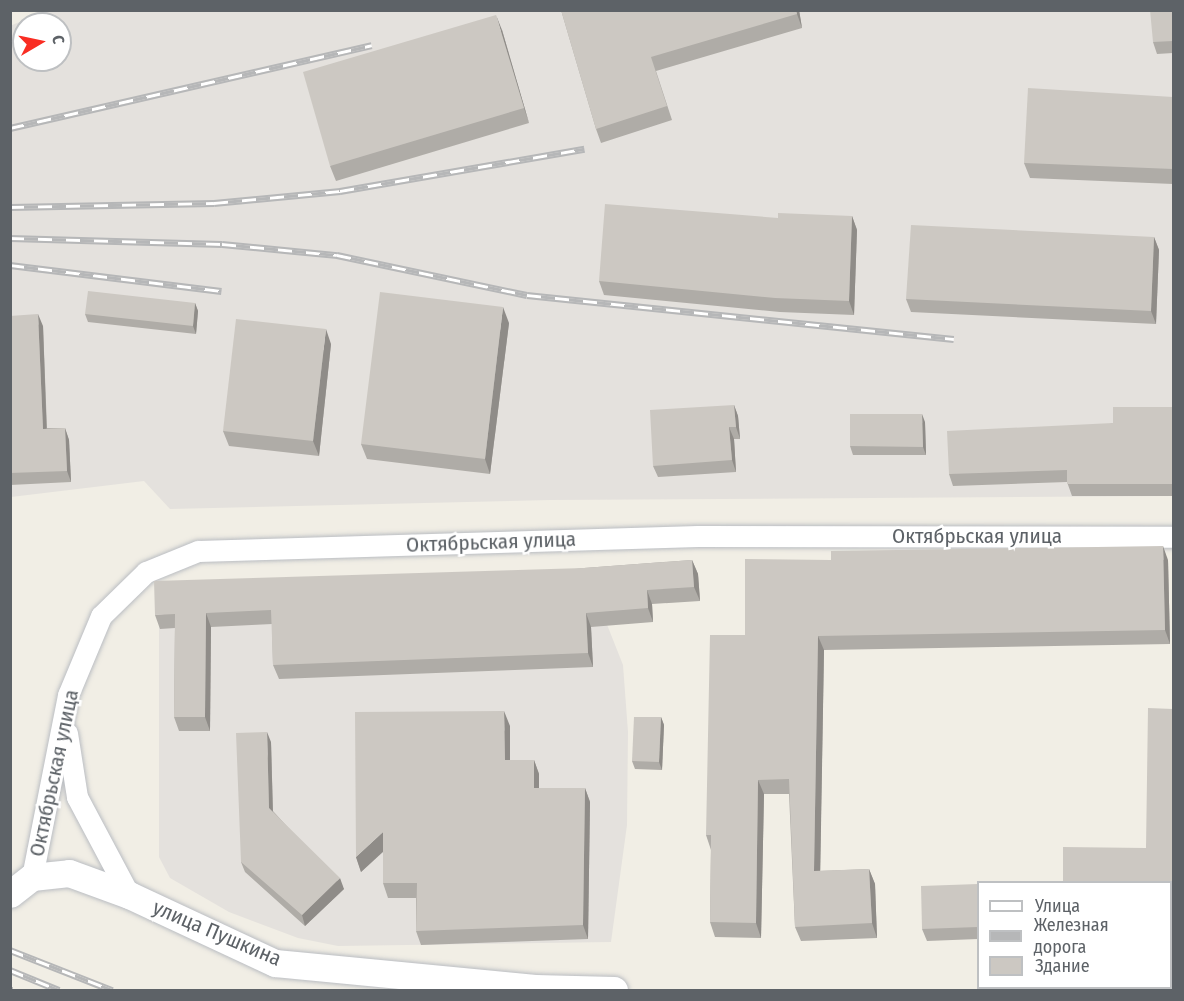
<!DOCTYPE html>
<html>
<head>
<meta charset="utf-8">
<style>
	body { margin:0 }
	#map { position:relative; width:1184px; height:1001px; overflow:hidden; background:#f1eee5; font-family:"Fira Sans Condensed",sans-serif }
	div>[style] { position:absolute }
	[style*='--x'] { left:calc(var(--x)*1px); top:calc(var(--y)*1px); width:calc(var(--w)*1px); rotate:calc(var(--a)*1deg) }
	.industrial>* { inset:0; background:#e4e1dd }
	.roads { filter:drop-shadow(0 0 2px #babdc2) drop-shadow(0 0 2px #babdc2) }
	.minor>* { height:21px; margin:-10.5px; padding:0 10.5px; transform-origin:10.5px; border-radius:10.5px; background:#fff }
	.tertiary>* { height:27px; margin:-13.5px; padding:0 13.5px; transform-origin:13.5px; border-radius:13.5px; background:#fff }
	.rail>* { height:7px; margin-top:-3.5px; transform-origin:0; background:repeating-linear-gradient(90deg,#fff 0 14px,#b6b7b8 0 28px); box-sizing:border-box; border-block:2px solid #b6b7b8 }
	.wall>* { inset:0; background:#afaca7 }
	.shaded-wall>* { inset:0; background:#8f8c88 }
	.building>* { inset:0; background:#ccc8c2 }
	span { translate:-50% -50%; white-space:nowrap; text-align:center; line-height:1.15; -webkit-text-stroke:5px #fff; paint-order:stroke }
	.street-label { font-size:21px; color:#5d6267 }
	.frame { position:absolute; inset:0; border:12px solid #5d6267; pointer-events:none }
	.legend { position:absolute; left:977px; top:881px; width:195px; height:108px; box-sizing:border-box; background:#fff; border:2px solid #bec0c2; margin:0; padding:8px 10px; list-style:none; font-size:18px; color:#5d6267 }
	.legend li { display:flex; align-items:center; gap:12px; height:30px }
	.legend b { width:30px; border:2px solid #bec0c2 }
	.north { position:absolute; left:12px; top:12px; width:60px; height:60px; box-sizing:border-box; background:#fff; border:2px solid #bec0c2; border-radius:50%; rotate:81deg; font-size:16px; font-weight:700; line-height:24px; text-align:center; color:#5d6267 }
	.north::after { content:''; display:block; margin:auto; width:21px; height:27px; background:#f92d23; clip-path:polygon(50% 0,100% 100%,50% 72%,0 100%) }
</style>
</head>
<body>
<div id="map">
	<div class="industrial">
		<i style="clip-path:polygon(evenodd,47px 10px,1173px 11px,1173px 496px,550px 500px,170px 509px,144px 481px,11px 497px,10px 26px,47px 10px,24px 24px,60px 24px,60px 60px,24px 60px,24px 24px)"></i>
		<i style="clip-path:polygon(589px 579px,623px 665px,628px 732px,627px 825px,611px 942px,338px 946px,298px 938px,229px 912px,170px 878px,159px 857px,159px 596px)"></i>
	</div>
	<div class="roads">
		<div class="minor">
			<i style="--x:67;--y:733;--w:65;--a:81.1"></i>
			<i style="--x:77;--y:797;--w:111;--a:62"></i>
			<i style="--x:32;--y:877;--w:186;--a:-78.8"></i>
			<i style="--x:68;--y:695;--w:86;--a:-67.3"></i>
			<i style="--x:101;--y:616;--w:63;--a:-44.4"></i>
			<i style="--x:146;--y:572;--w:56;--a:-22"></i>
			<i style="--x:198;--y:551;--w:500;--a:-1.72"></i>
			<i style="--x:698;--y:536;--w:476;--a:0.1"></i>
		</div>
		<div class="tertiary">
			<i style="--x:10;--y:894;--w:28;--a:-38"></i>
			<i style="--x:32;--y:877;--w:37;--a:-6"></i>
			<i style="--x:69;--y:873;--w:64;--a:20.1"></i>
			<i style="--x:129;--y:895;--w:161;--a:25"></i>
			<i style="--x:275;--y:963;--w:261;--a:5.5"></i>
			<i style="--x:535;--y:988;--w:79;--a:1.5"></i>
		</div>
	</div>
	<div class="rail">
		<i style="--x:10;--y:128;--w:371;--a:-12.9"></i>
		<i style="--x:10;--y:207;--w:204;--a:-1.1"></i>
		<i style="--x:214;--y:203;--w:127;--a:-5.4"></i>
		<i style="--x:340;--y:191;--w:248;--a:-9.8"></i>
		<i style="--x:10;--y:238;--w:212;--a:1.6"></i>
		<i style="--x:222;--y:244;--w:116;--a:5.5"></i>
		<i style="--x:337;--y:255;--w:194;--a:11.9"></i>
		<i style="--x:527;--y:295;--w:429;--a:5.9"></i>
		<i style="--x:10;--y:265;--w:213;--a:7"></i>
		<i style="--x:10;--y:950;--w:110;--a:21.4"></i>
		<i style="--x:10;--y:970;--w:53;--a:22.2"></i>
		<i style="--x:10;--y:990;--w:3;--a:0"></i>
	</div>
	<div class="wall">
		<i style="clip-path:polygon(561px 10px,799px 10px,802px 28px,656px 71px,672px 120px,601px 143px,596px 129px)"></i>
		<i style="clip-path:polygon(1173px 10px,1173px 53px,1157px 54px,1153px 42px)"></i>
		<i style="clip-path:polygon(502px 30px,529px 123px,336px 181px,330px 166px)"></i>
		<i style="clip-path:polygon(1173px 97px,1173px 184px,1030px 178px,1024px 163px)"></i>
		<i style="clip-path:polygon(852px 216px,857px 230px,854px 315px,780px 312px,604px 295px,599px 281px,778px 218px)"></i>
		<i style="clip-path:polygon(1154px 237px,1159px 250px,1156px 324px,911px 312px,906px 299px)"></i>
		<i style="clip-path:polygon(195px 303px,198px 311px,196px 334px,88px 322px,85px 314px)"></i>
		<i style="clip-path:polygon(10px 316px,43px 326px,47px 428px,65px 428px,69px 440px,71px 482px,10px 485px)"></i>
		<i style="clip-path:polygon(509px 323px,490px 474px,367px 459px,361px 444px)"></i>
		<i style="clip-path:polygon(331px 344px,319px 456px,229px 446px,223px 431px)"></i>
		<i style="clip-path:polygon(734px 405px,738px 416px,740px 439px,734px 439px,736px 472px,658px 477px,653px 466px)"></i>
		<i style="clip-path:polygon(1173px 409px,1173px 496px,1072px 496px,1067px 482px,953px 486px,949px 474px,1113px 423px)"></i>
		<i style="clip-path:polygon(925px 422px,926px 455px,853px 455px,850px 446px)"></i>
		<i style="clip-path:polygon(692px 560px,698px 574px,700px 601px,652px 604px,653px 622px,591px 627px,593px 667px,279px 679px,273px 665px,272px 624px,211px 627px,210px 731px,179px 731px,174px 717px,175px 628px,160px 629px,155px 615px,584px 568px)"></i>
		<i style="clip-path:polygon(831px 560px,1168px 560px,1170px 644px,824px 650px,820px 871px,869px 869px,875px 884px,877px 938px,801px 941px,795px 927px,789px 794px,764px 794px,761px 938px,715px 937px,710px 922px,711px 850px,706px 835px,745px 635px)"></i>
		<i style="clip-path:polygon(1173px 709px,1173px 916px,1170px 916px,1170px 882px,1146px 848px)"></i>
		<i style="clip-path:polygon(661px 717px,664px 725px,662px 770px,635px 769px,632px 761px)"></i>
		<i style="clip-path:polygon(510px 726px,510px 760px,534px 760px,539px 774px,539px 788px,585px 788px,590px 802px,588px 939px,421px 945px,416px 931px,416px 898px,388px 898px,383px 883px,383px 852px,361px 872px,356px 857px)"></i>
		<i style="clip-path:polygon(271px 742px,273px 811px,344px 889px,305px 926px,245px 872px,241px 862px)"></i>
		<i style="clip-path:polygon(978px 884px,978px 939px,927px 941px,922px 929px)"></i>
	</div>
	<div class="shaded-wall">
		<i style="clip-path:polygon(796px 10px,799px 10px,802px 28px,797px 14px)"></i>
		<i style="clip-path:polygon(496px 15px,502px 30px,529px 123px,524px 108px)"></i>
		<i style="clip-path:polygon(852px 216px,857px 230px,854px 315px,849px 301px)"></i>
		<i style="clip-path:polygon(1154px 237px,1159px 250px,1156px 324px,1151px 311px)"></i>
		<i style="clip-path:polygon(195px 303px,198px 311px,196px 334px,193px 326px)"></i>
		<i style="clip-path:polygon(503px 307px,509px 323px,490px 474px,485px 459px)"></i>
		<i style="clip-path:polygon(38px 314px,43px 326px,47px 440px,43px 429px)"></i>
		<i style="clip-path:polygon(326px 329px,331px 344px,319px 456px,313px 441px)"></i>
		<i style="clip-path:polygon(734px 405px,738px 416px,740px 439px,736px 427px)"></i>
		<i style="clip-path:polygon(922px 414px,925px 422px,926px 455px,923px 447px)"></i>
		<i style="clip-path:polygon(729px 427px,734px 439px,736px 472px,732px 460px)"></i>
		<i style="clip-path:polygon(65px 428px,69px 440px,71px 482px,67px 471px)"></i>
		<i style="clip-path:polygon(1163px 546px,1168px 560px,1170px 644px,1165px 630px)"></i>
		<i style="clip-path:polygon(692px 560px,698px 574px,700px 601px,694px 587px)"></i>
		<i style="clip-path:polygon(647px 590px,652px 604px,653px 622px,648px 608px)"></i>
		<i style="clip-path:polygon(206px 613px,211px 627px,210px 731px,205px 717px)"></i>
		<i style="clip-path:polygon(586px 613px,591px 627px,593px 667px,588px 653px)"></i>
		<i style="clip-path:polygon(818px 636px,824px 650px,820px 886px,814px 871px)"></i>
		<i style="clip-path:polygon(504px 711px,510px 726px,510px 774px,505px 760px)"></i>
		<i style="clip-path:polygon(661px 717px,664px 725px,662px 770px,659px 762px)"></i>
		<i style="clip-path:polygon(267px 732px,271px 742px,273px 818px,269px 808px)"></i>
		<i style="clip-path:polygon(534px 760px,539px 774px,539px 802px,534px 788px)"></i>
		<i style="clip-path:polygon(758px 780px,764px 794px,761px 938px,756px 923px)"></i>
		<i style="clip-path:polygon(585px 788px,590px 802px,588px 939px,583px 925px)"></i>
		<i style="clip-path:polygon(383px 832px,388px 847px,361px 872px,356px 857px)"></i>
		<i style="clip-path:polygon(869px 869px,875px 884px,877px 938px,872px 923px)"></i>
		<i style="clip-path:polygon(340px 878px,344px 889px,305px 926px,302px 915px)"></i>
	</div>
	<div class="building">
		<i style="clip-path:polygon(561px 10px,796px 10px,797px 14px,651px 57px,667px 106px,596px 129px)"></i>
		<i style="clip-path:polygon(1150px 10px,1173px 10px,1173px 41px,1153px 42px)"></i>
		<i style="clip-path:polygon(496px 15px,524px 108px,330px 166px,303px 72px)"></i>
		<i style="clip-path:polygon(1028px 88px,1173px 97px,1173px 169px,1024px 163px)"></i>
		<i style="clip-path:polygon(605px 204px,778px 218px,778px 213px,852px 216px,849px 301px,775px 298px,599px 281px)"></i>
		<i style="clip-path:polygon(911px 225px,1154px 237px,1151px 311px,906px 299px)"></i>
		<i style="clip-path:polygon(88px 291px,195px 303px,193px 326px,85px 314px)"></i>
		<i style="clip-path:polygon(380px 292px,503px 307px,485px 459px,361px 444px)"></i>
		<i style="clip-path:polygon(38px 314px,43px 429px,65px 428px,67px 471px,10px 473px,10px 316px)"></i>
		<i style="clip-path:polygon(236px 319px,326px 329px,313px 441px,223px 431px)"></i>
		<i style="clip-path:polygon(734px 405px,736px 427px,729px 427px,732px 460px,653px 466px,650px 410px)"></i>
		<i style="clip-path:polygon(1113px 407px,1173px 407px,1173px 484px,1067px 484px,1067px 470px,949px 474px,947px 431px,1113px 423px)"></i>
		<i style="clip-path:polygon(850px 414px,922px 414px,923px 447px,850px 446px)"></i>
		<i style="clip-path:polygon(1163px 546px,1165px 630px,818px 636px,814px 871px,869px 869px,872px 923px,795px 927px,789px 779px,758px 780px,756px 923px,710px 922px,711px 835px,706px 835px,710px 635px,745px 635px,745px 559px,831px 560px,831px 551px)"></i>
		<i style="clip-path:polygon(692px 560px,694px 587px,647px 590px,648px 608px,586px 613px,588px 653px,273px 665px,271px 610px,206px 613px,205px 717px,174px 717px,175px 614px,155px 615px,154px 581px,584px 568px)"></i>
		<i style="clip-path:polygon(1148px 708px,1173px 709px,1173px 895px,1170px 895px,1170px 882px,1063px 882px,1063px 847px,1146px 848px)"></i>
		<i style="clip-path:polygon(504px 711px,505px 760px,534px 760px,534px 788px,585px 788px,583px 925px,416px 931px,417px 883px,383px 883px,383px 832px,356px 857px,355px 712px)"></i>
		<i style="clip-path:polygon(634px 717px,661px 717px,659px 762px,632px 761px)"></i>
		<i style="clip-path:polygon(267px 732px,269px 808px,340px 878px,302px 915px,241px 862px,236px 733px)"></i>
		<i style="clip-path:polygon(978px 884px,978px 927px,922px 929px,921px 886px)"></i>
	</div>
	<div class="street-label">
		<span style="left:977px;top:536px">Октябрьская улица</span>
		<span style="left:491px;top:542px;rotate:-2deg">Октябрьская улица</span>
		<span style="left:54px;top:773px;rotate:-78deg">Октябрьская улица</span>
		<span style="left:217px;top:933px;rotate:23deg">улица Пушкина</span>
	</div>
	<div class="frame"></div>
	<ul class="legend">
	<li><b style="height:8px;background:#fff"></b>Улица</li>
	<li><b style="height:8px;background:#b6b7b8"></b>Железная дорога</li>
	<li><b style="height:16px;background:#ccc8c2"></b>Здание</li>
	</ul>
	<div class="north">С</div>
</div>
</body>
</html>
